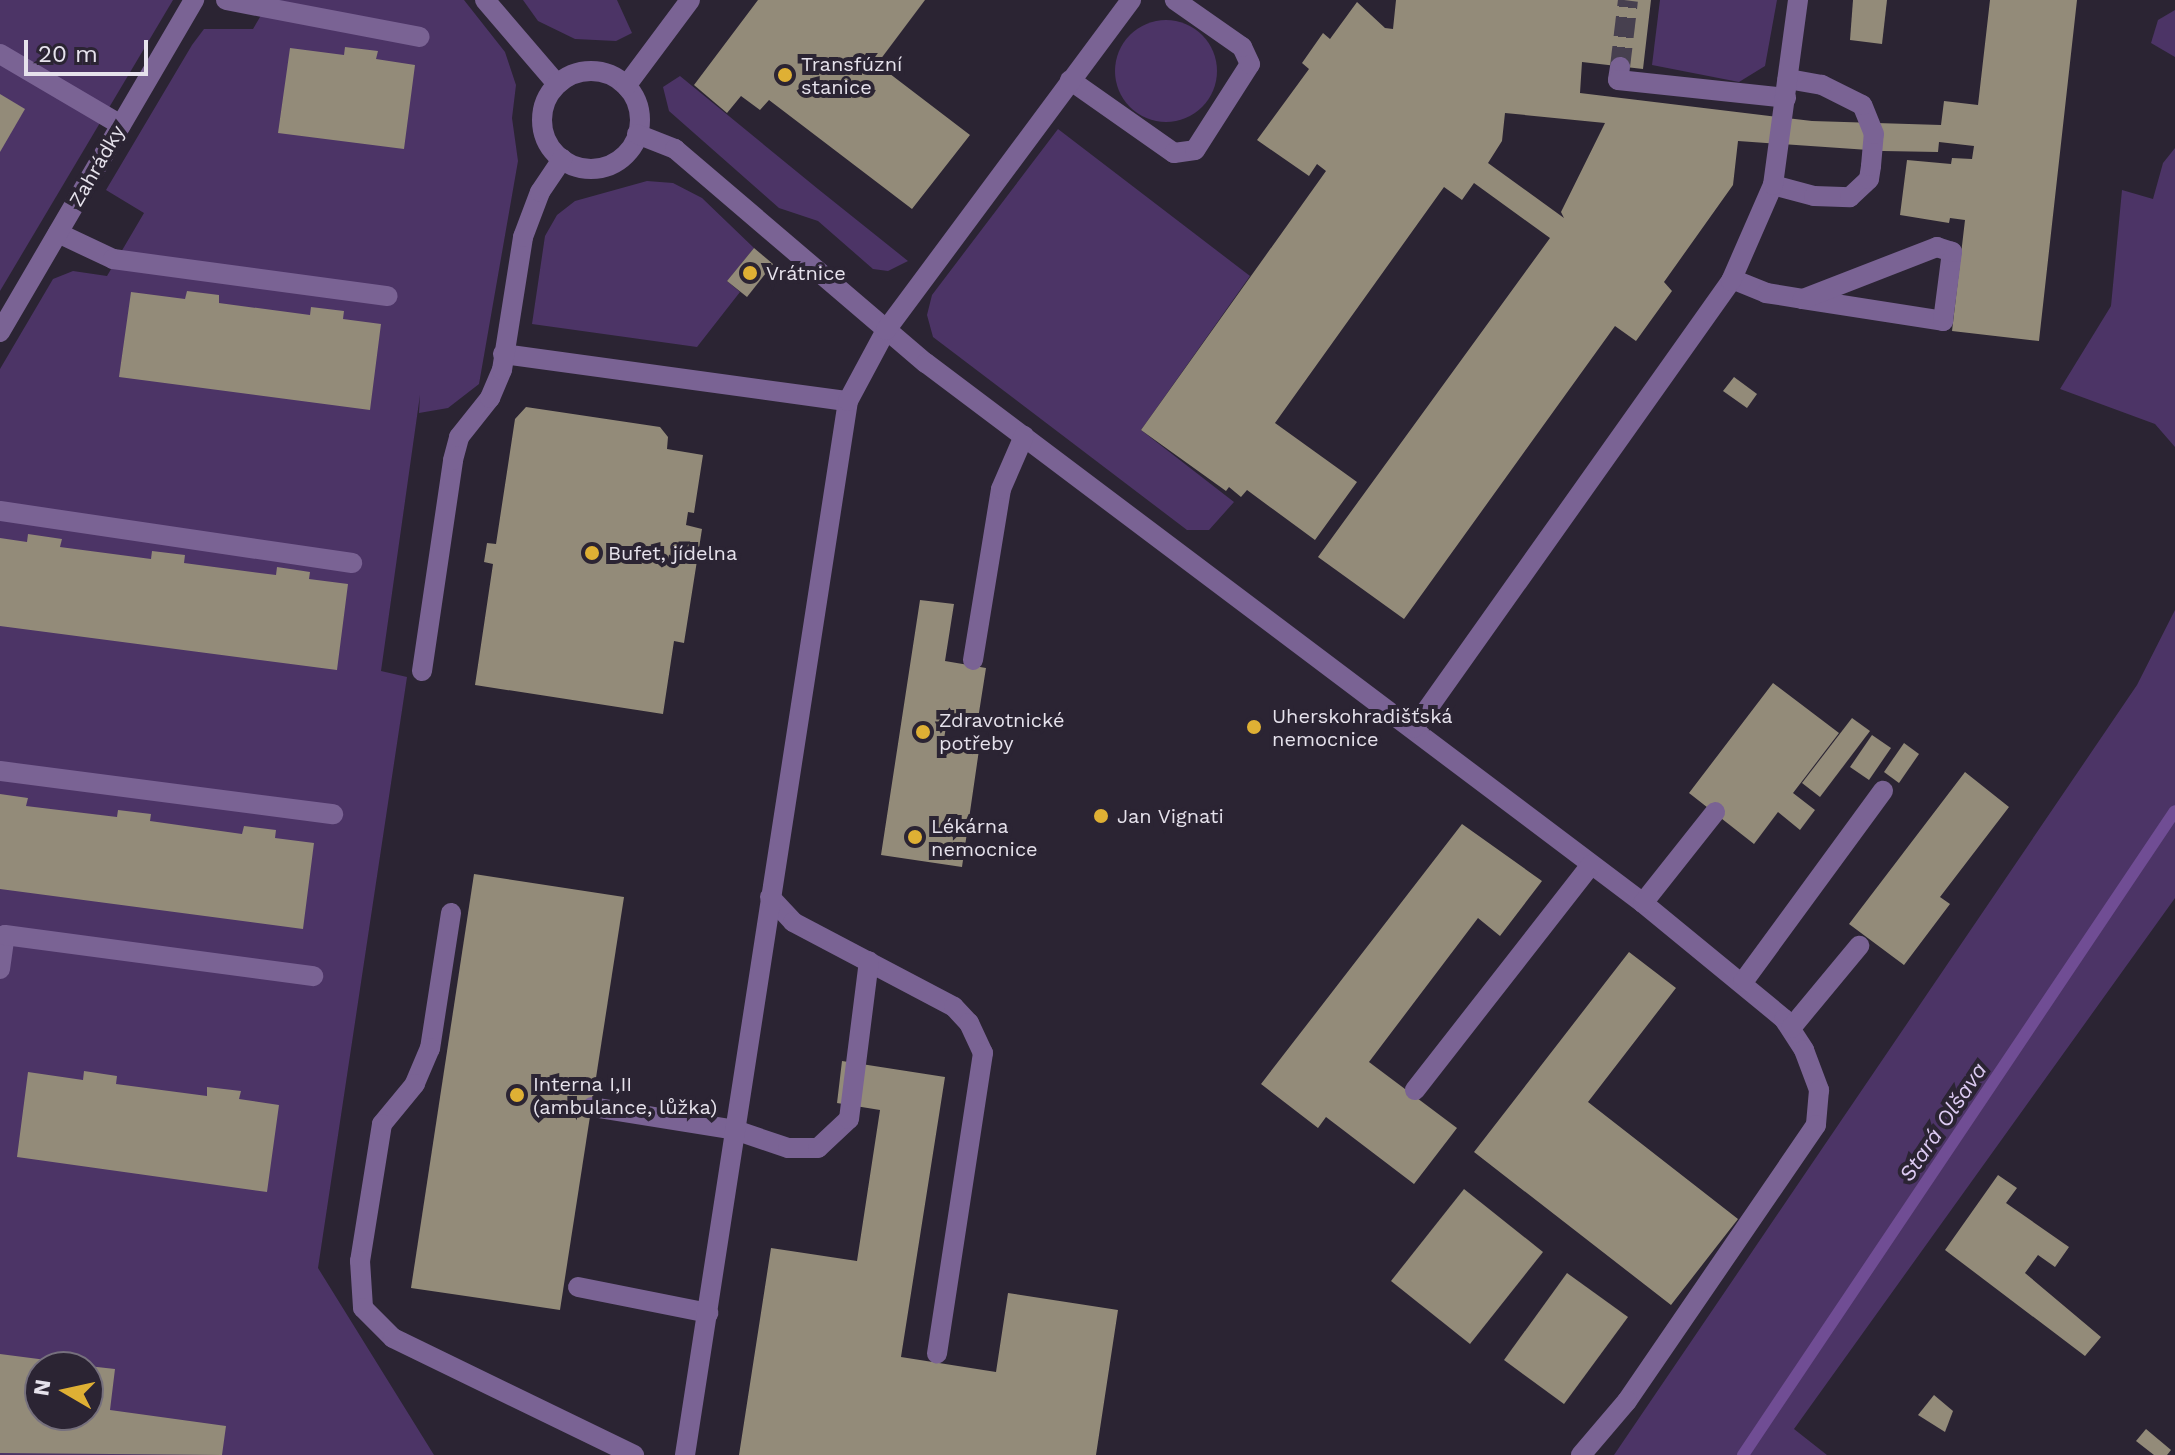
<!DOCTYPE html>
<html>
<head>
<meta charset="utf-8">
<style>
	body { margin:0 }
	#map { position:relative; width:2175px; height:1455px; overflow:hidden; background:#2b2433; font-family:"Work Sans",sans-serif }
	div>[style] { position:absolute }
	[style*='--x'] { left:calc(var(--x)*1px); top:calc(var(--y)*1px); width:calc(var(--w)*1px); rotate:calc(var(--a)*1deg) }
	.green>* { inset:0; background:#4c3466 }
	.round { border-radius:50% }
	.stream>* { height:12px; margin:-6px; padding:0 6px; transform-origin:6px; border-radius:6px; background:#704d94 }
	.building>* { inset:0; background:#938b79 }
	.minor-tunnel>* { height:20px; margin-top:-10px; transform-origin:0; background:repeating-linear-gradient(90deg,#47404f 0 20px,transparent 0 30px) }
	.minor>* { height:20px; margin:-10px; padding:0 10px; transform-origin:10px; border-radius:10px; background:#7a6394 }
	.minor>.ring { margin:-10px; padding:0; box-sizing:content-box; background:none; border:20px solid #7a6394; border-radius:50% }
	.dots>* { width:22px; height:22px; translate:-50% -50%; box-sizing:border-box; border:4px solid #2b2433; border-radius:50% }
	span { translate:-50% -50%; white-space:nowrap; text-align:center; line-height:1.15; -webkit-text-stroke:8px #2b2433; paint-order:stroke }
	.poi-label { font-size:20px; color:#e6e2ec }
	.left { translate:0 -50%; text-align:left }
	.street-label { font-size:20px; color:#e6e2ec }
	.water-label { font-size:22px; color:#ddcbf3; font-style:italic }
	.north { position:absolute; left:24px; top:1351px; width:80px; height:80px; box-sizing:border-box; background:#2b2433; border:2px solid #76707d; border-radius:50%; rotate:279deg; font-size:22px; font-weight:700; line-height:32px; text-align:center; color:#e6e2ec }
	.north::after { content:''; display:block; margin:auto; width:28px; height:36px; background:#dfb034; clip-path:polygon(50% 0,100% 100%,50% 72%,0 100%) }
	.scale { position:absolute; left:24px; top:40px; width:124px; height:36px; box-sizing:border-box; border:4px solid #e6e2ec; border-top:0; padding-left:10px; font-size:24px; line-height:28px; white-space:nowrap; color:#e6e2ec; -webkit-text-stroke:6px #2b2433; paint-order:stroke }
</style>
</head>
<body>
<div id="map">
	<div class="green">
		<i style="clip-path:polygon(0 0,173px 0,0 291px)"></i>
		<i style="clip-path:polygon(evenodd,270px 0,464px 0,505px 52px,516px 85px,512px 118px,518px 161px,479px 384px,448px 408px,419px 413px,420px 395px,381px 671px,407px 677px,318px 1268px,434px 1455px,0 1455px,0 369px,53px 279px,73px 271px,107px 276px,144px 213px,106px 190px,192px 45px,204px 29px,253px 29px,270px 0,40px 1367px,88px 1367px,88px 1415px,40px 1415px,40px 1367px)"></i>
		<i style="clip-path:polygon(523px 0,617px 0,632px 33px,616px 41px,575px 39px,538px 21px)"></i>
		<i style="clip-path:polygon(1660px 0,1777px 0,1765px 66px,1739px 82px,1652px 65px)"></i>
		<i style="clip-path:polygon(2175px 10px,2175px 57px,2151px 43px,2158px 20px)"></i>
		<i class="round" style="left:1115px;top:20px;width:102px;height:102px"></i>
		<i style="clip-path:polygon(680px 76px,818px 189px,908px 261px,888px 271px,873px 269px,818px 221px,779px 208px,669px 111px,663px 87px)"></i>
		<i style="clip-path:polygon(1058px 129px,1250px 276px,1141px 430px,1234px 502px,1209px 530px,1187px 530px,933px 337px,927px 315px,932px 295px)"></i>
		<i style="clip-path:polygon(2175px 148px,2175px 447px,2155px 424px,2060px 389px,2111px 306px,2122px 190px,2153px 199px,2163px 163px)"></i>
		<i style="clip-path:polygon(647px 181px,673px 183px,702px 198px,754px 248px,727px 281px,740px 292px,697px 347px,532px 324px,545px 236px,557px 215px,575px 201px)"></i>
		<i style="clip-path:polygon(2175px 610px,2175px 898px,1794px 1429px,1827px 1455px,1614px 1455px,2137px 685px)"></i>
	</div>
	<div class="stream">
		<i style="--x:1743;--y:1455;--w:775;--a:-56.15"></i>
	</div>
	<div class="building">
		<i style="clip-path:polygon(758px 0,925px 0,877px 64px,970px 135px,912px 209px,769px 100px,760px 110px,741px 96px,727px 113px,694px 85px)"></i>
		<i style="clip-path:polygon(evenodd,1396px 0,1651px 0,1643px 69px,1582px 62px,1580px 93px,1812px 121px,1941px 125px,1944px 101px,1978px 105px,1990px 0,2077px 0,2039px 341px,1952px 331px,1965px 220px,1950px 218px,1949px 223px,1900px 215px,1907px 160px,1951px 164px,1952px 158px,1972px 159px,1974px 146px,1939px 142px,1938px 152px,1883px 151px,1738px 141px,1733px 185px,1664px 282px,1672px 291px,1636px 341px,1615px 326px,1404px 619px,1318px 557px,1550px 238px,1474px 183px,1462px 200px,1444px 187px,1275px 423px,1357px 482px,1315px 540px,1247px 490px,1241px 497px,1229px 487px,1226px 491px,1141px 430px,1326px 171px,1317px 164px,1309px 176px,1257px 140px,1309px 69px,1302px 63px,1323px 33px,1330px 39px,1357px 2px,1385px 28px,1393px 29px,1396px 0,1505px 113px,1605px 123px,1561px 212px,1564px 218px,1488px 163px,1502px 141px,1505px 113px)"></i>
		<i style="clip-path:polygon(1853px 0,1887px 0,1882px 44px,1850px 40px)"></i>
		<i style="clip-path:polygon(345px 47px,378px 51px,376px 59px,415px 65px,404px 149px,278px 133px,290px 48px,344px 55px)"></i>
		<i style="clip-path:polygon(0 94px,25px 109px,0 152px)"></i>
		<i style="clip-path:polygon(754px 248px,773px 264px,747px 297px,727px 281px)"></i>
		<i style="clip-path:polygon(187px 291px,219px 295px,219px 303px,310px 315px,311px 307px,344px 311px,343px 319px,381px 324px,370px 410px,119px 377px,131px 292px,185px 299px)"></i>
		<i style="clip-path:polygon(1734px 377px,1757px 394px,1747px 408px,1723px 391px)"></i>
		<i style="clip-path:polygon(526px 407px,660px 427px,668px 437px,667px 449px,703px 455px,694px 513px,688px 512px,686px 525px,702px 529px,684px 643px,674px 641px,663px 714px,475px 685px,493px 564px,484px 562px,487px 543px,496px 544px,515px 419px)"></i>
		<i style="clip-path:polygon(28px 534px,62px 539px,60px 547px,151px 559px,152px 551px,185px 555px,184px 563px,276px 575px,277px 567px,310px 572px,309px 579px,348px 584px,337px 670px,0 626px,0 538px,27px 542px)"></i>
		<i style="clip-path:polygon(920px 600px,954px 604px,945px 661px,986px 668px,978px 719px,948px 715px,943px 745px,979px 750px,962px 867px,881px 855px)"></i>
		<i style="clip-path:polygon(1773px 683px,1839px 733px,1793px 793px,1815px 810px,1800px 830px,1778px 812px,1754px 844px,1689px 793px)"></i>
		<i style="clip-path:polygon(1852px 718px,1870px 731px,1820px 797px,1802px 783px)"></i>
		<i style="clip-path:polygon(1872px 735px,1891px 748px,1869px 780px,1850px 767px)"></i>
		<i style="clip-path:polygon(1904px 743px,1919px 754px,1899px 783px,1884px 772px)"></i>
		<i style="clip-path:polygon(1965px 772px,2009px 807px,1940px 897px,1950px 904px,1904px 965px,1849px 924px)"></i>
		<i style="clip-path:polygon(0 794px,28px 798px,26px 806px,117px 817px,118px 810px,151px 814px,150px 821px,242px 834px,244px 826px,276px 830px,275px 838px,314px 843px,303px 929px,0 889px)"></i>
		<i style="clip-path:polygon(1462px 824px,1542px 881px,1500px 936px,1478px 918px,1369px 1062px,1457px 1128px,1414px 1184px,1326px 1117px,1318px 1128px,1261px 1084px)"></i>
		<i style="clip-path:polygon(474px 874px,624px 897px,560px 1310px,411px 1288px)"></i>
		<i style="clip-path:polygon(1629px 952px,1676px 988px,1588px 1102px,1738px 1219px,1671px 1305px,1474px 1152px)"></i>
		<i style="clip-path:polygon(842px 1061px,945px 1077px,901px 1357px,996px 1372px,1008px 1293px,1118px 1310px,1096px 1455px,739px 1455px,771px 1248px,857px 1261px,880px 1110px,837px 1103px)"></i>
		<i style="clip-path:polygon(84px 1071px,117px 1076px,116px 1084px,207px 1096px,207px 1087px,241px 1091px,239px 1099px,279px 1105px,267px 1192px,17px 1157px,28px 1072px,83px 1080px)"></i>
		<i style="clip-path:polygon(1998px 1175px,2017px 1188px,2006px 1203px,2069px 1247px,2055px 1267px,2038px 1255px,2025px 1273px,2101px 1337px,2085px 1356px,1945px 1250px)"></i>
		<i style="clip-path:polygon(1464px 1189px,1543px 1252px,1470px 1344px,1391px 1281px)"></i>
		<i style="clip-path:polygon(1567px 1273px,1628px 1317px,1564px 1404px,1504px 1360px)"></i>
		<i style="clip-path:polygon(0 1354px,85px 1365px,40px 1367px,40px 1415px,88px 1415px,88px 1366px,115px 1369px,110px 1410px,226px 1426px,222px 1455px,0 1453px)"></i>
		<i style="clip-path:polygon(1934px 1395px,1953px 1411px,1945px 1432px,1918px 1415px)"></i>
		<i style="clip-path:polygon(2146px 1429px,2171px 1450px,2167px 1455px,2154px 1455px,2136px 1441px)"></i>
	</div>
	<div class="minor-tunnel">
		<i style="--x:1620;--y:67;--w:67;--a:-83.2"></i>
	</div>
	<div class="minor">
		<i style="--x:226;--y:0;--w:197;--a:10.8"></i>
		<i style="--x:485;--y:0;--w:111;--a:49.4"></i>
		<i style="--x:0;--y:54;--w:140;--a:30.4"></i>
		<i style="--x:1620;--y:67;--w:13;--a:99"></i>
		<i style="--x:1618;--y:80;--w:169;--a:6.1"></i>
		<i class="ring" style="left:542px;top:71px;width:78px;height:78px"></i>
		<i style="--x:1070;--y:80;--w:127;--a:35.1"></i>
		<i style="--x:1174;--y:153;--w:21;--a:-8"></i>
		<i style="--x:1195;--y:150;--w:102;--a:-57.4"></i>
		<i style="--x:1250;--y:64;--w:19;--a:-115"></i>
		<i style="--x:1242;--y:47;--w:82;--a:-145"></i>
		<i style="--x:626;--y:86;--w:107;--a:-53.3"></i>
		<i style="--x:637;--y:134;--w:41;--a:21.5"></i>
		<i style="--x:675;--y:149;--w:330;--a:40.5"></i>
		<i style="--x:926;--y:363;--w:898;--a:36.98"></i>
		<i style="--x:1643;--y:903;--w:183;--a:39.4"></i>
		<i style="--x:1784;--y:1019;--w:37;--a:57"></i>
		<i style="--x:1804;--y:1050;--w:43;--a:69.4"></i>
		<i style="--x:1819;--y:1090;--w:35;--a:95"></i>
		<i style="--x:1816;--y:1125;--w:335;--a:124.4"></i>
		<i style="--x:1627;--y:1401;--w:71;--a:130.4"></i>
		<i style="--x:1773;--y:185;--w:42;--a:15"></i>
		<i style="--x:1814;--y:196;--w:36;--a:2"></i>
		<i style="--x:1850;--y:197;--w:26;--a:-43"></i>
		<i style="--x:1869;--y:179;--w:13;--a:-81"></i>
		<i style="--x:1871;--y:166;--w:32;--a:-85"></i>
		<i style="--x:1874;--y:134;--w:31;--a:-112"></i>
		<i style="--x:1862;--y:105;--w:45;--a:-153.4"></i>
		<i style="--x:1822;--y:85;--w:35;--a:-170"></i>
		<i style="--x:58;--y:233;--w:61;--a:25.3"></i>
		<i style="--x:113;--y:259;--w:277;--a:7.7"></i>
		<i style="--x:1732;--y:279;--w:37;--a:22"></i>
		<i style="--x:1766;--y:293;--w:37;--a:9"></i>
		<i style="--x:1803;--y:299;--w:142;--a:8.9"></i>
		<i style="--x:1943;--y:321;--w:70;--a:-82.6"></i>
		<i style="--x:1952;--y:252;--w:16;--a:-162"></i>
		<i style="--x:1937;--y:247;--w:144;--a:158.8"></i>
		<i style="--x:0;--y:332;--w:385;--a:-59.7"></i>
		<i style="--x:503;--y:354;--w:348;--a:7.8"></i>
		<i style="--x:0;--y:511;--w:356;--a:8.4"></i>
		<i style="--x:973;--y:660;--w:173;--a:-80.7"></i>
		<i style="--x:1001;--y:489;--w:58;--a:-66.5"></i>
		<i style="--x:422;--y:671;--w:213;--a:-81.6"></i>
		<i style="--x:453;--y:460;--w:24;--a:-75"></i>
		<i style="--x:459;--y:437;--w:50;--a:-51.5"></i>
		<i style="--x:490;--y:398;--w:30;--a:-67"></i>
		<i style="--x:502;--y:370;--w:135;--a:-81"></i>
		<i style="--x:523;--y:237;--w:48;--a:-69.3"></i>
		<i style="--x:540;--y:192;--w:40;--a:-56"></i>
		<i style="--x:1414;--y:728;--w:548;--a:-54.66"></i>
		<i style="--x:1731;--y:281;--w:105;--a:-66.4"></i>
		<i style="--x:1773;--y:185;--w:187;--a:-82.3"></i>
		<i style="--x:0;--y:771;--w:336;--a:7.4"></i>
		<i style="--x:770;--y:897;--w:34;--a:47"></i>
		<i style="--x:793;--y:922;--w:182;--a:27.8"></i>
		<i style="--x:954;--y:1007;--w:22;--a:47"></i>
		<i style="--x:969;--y:1023;--w:33;--a:65"></i>
		<i style="--x:983;--y:1053;--w:304;--a:98.7"></i>
		<i style="--x:1643;--y:903;--w:116;--a:-51.6"></i>
		<i style="--x:451;--y:913;--w:137;--a:98.8"></i>
		<i style="--x:430;--y:1048;--w:39;--a:113"></i>
		<i style="--x:415;--y:1084;--w:52;--a:129.5"></i>
		<i style="--x:382;--y:1124;--w:139;--a:99.1"></i>
		<i style="--x:360;--y:1261;--w:47;--a:86.3"></i>
		<i style="--x:363;--y:1308;--w:42;--a:45"></i>
		<i style="--x:393;--y:1338;--w:268;--a:25.9"></i>
		<i style="--x:0;--y:969;--w:34;--a:-82"></i>
		<i style="--x:5;--y:935;--w:311;--a:7.6"></i>
		<i style="--x:1743;--y:982;--w:237;--a:-53.8"></i>
		<i style="--x:1791;--y:1028;--w:107;--a:-50.3"></i>
		<i style="--x:1415;--y:1090;--w:286;--a:-52"></i>
		<i style="--x:592;--y:1107;--w:145;--a:9.1"></i>
		<i style="--x:735;--y:1130;--w:56;--a:18.8"></i>
		<i style="--x:788;--y:1148;--w:30;--a:0"></i>
		<i style="--x:818;--y:1148;--w:42;--a:-43.1"></i>
		<i style="--x:849;--y:1119;--w:159;--a:-82.8"></i>
		<i style="--x:578;--y:1287;--w:133;--a:11.3"></i>
		<i style="--x:685;--y:1455;--w:1067;--a:-81.21"></i>
		<i style="--x:848;--y:401;--w:81;--a:-61.8"></i>
		<i style="--x:886;--y:330;--w:411;--a:-53.4"></i>
	</div>
	<div class="dots">
		<i style="left:785px;top:75px;background:#dfb034"></i>
		<i style="left:750px;top:273px;background:#dfb034"></i>
		<i style="left:592px;top:553px;background:#dfb034"></i>
		<i style="left:1254px;top:727px;background:#dfb034"></i>
		<i style="left:923px;top:732px;background:#dfb034"></i>
		<i style="left:1101px;top:816px;background:#dfb034"></i>
		<i style="left:915px;top:837px;background:#dfb034"></i>
		<i style="left:517px;top:1095px;background:#dfb034"></i>
	</div>
	<div class="poi-label">
		<span class="left" style="left:801px;top:76px">Transfúzní<br>stanice</span>
		<span class="left" style="left:766px;top:273px">Vrátnice</span>
		<span class="left" style="left:608px;top:553px">Bufet, jídelna</span>
		<span class="left" style="left:1272px;top:728px">Uherskohradišťská<br>nemocnice</span>
		<span class="left" style="left:939px;top:732px">Zdravotnické<br>potřeby</span>
		<span class="left" style="left:1117px;top:816px">Jan Vignati</span>
		<span class="left" style="left:931px;top:838px">Lékárna<br>nemocnice</span>
		<span class="left" style="left:533px;top:1096px">Interna I,II<br>(ambulance, lůžka)</span>
	</div>
	<div class="street-label">
		<span style="left:97px;top:166px;rotate:-60deg">Zahrádky</span>
	</div>
	<div class="water-label">
		<span style="left:1943px;top:1122px;rotate:-56deg">Stará Olšava</span>
	</div>
	<div class="north">N</div>
	<div class="scale">20 m</div>
</div>
</body>
</html>
